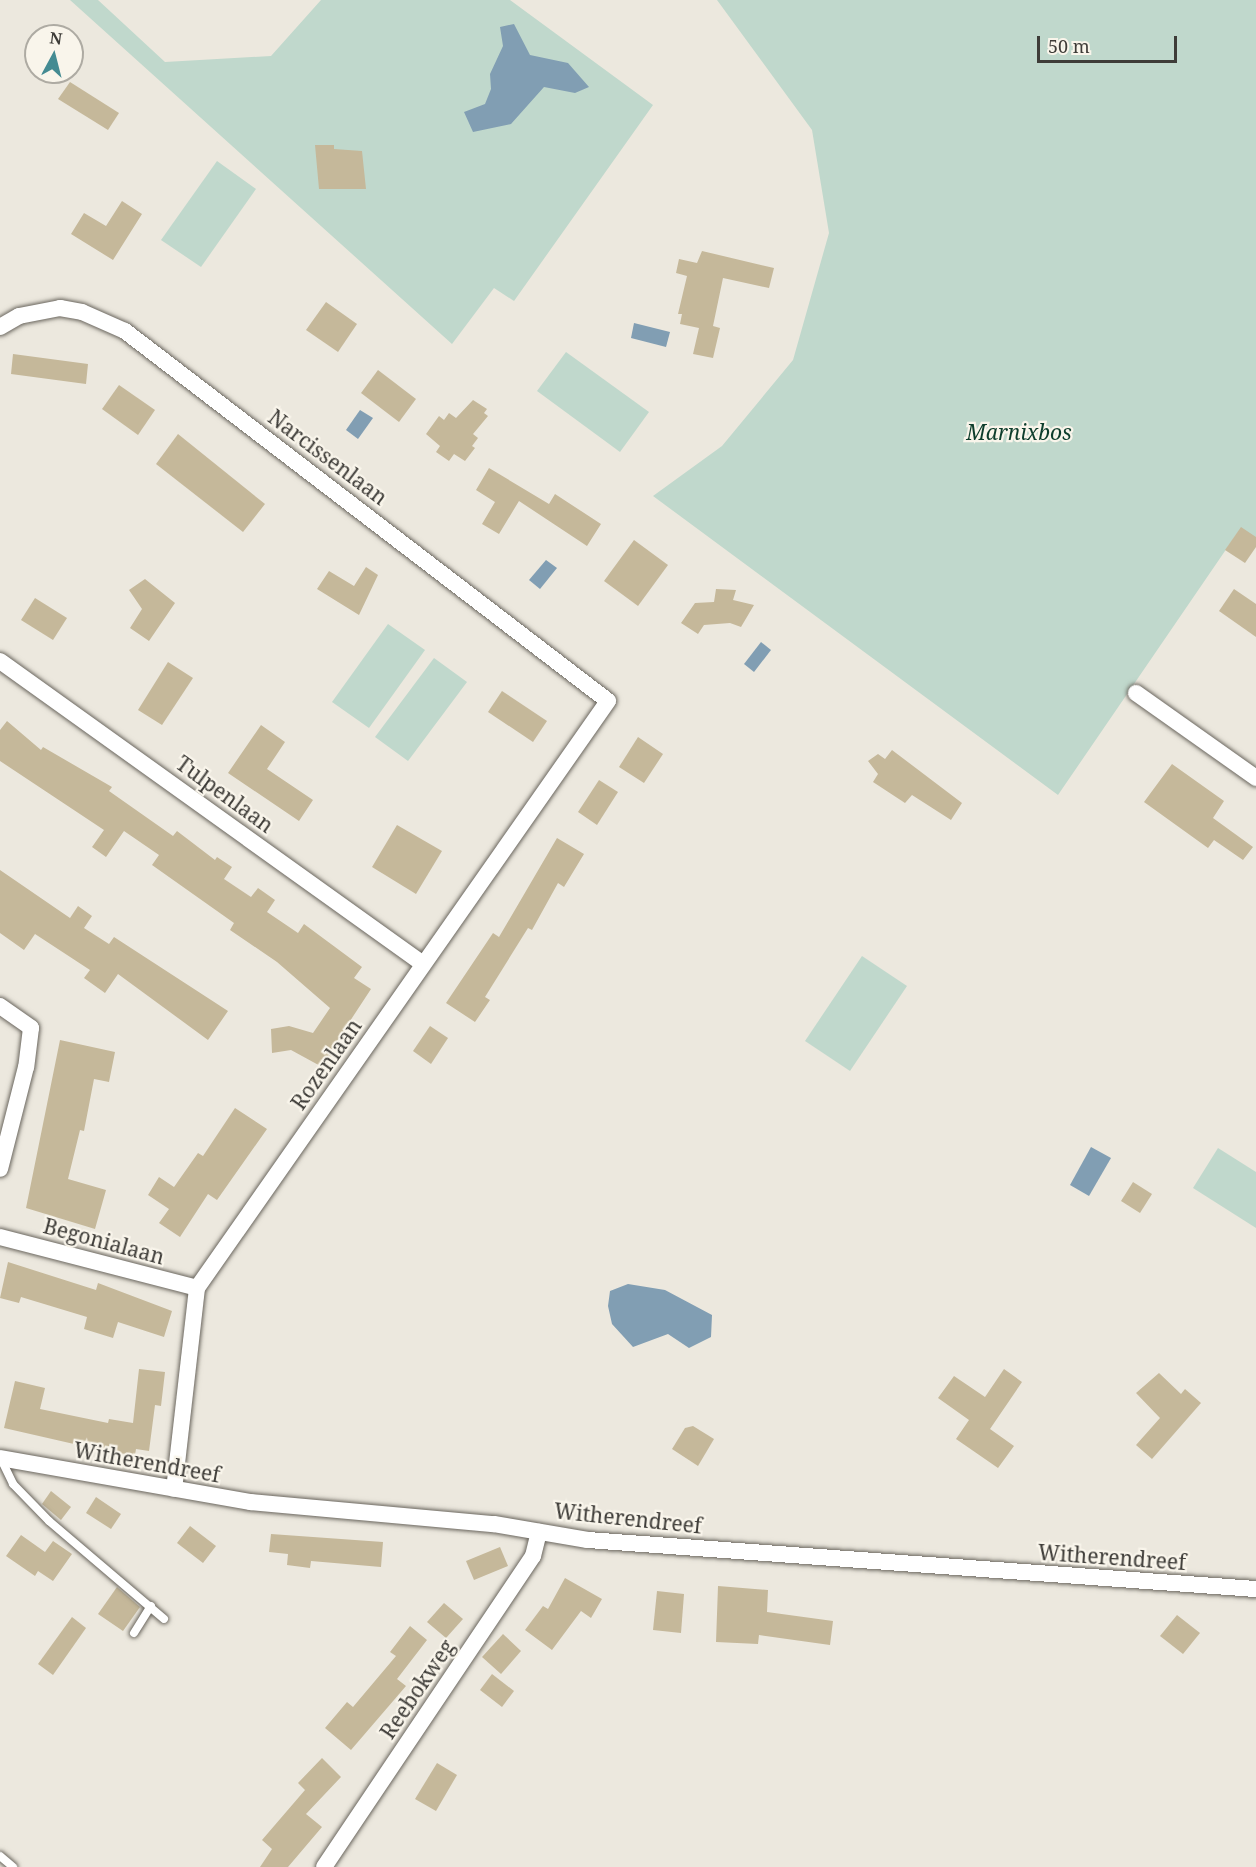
<!DOCTYPE html>
<html>
<head>
<meta charset="utf-8">
<style>
	body { margin:0 }
	#map { position:relative; width:1256px; height:1867px; overflow:hidden; background:#ece8de; font-family:"Noto Serif",serif }
	div>[style] { position:absolute }
	[style*='--x'] { left:calc(var(--x)*1px); top:calc(var(--y)*1px); width:calc(var(--w)*1px); rotate:calc(var(--a)*1deg) }
	.green>* { inset:0; background:#c0d8cc }
	.water>* { inset:0; background:#819eb3 }
	.building>* { inset:0; background:#c5b89a }
	.roads { filter:drop-shadow(0 0 2px #6a665e) drop-shadow(0 0 2px #6a665e) }
	.service>* { height:8px; margin:-4px; padding:0 4px; transform-origin:4px; border-radius:4px; background:#fff }
	.minor>* { height:16px; margin:-8px; padding:0 8px; transform-origin:8px; border-radius:8px; background:#fff }
	span { translate:-50% -50%; white-space:nowrap; text-align:center; line-height:1.15; -webkit-text-stroke:4.5px #f9f5eb; paint-order:stroke }
	.park-label { font-size:21px; color:#0d3d2c; font-style:italic }
	.street-label { font-size:21px; color:#3e3c38 }
	.north { position:absolute; left:24px; top:24px; width:60px; height:60px; box-sizing:border-box; background:#f9f5eb; border:2px solid #aeaba3; border-radius:50%; rotate:7deg; font-size:16px; font-weight:700; line-height:24px; text-align:center; color:#3e3c38 }
	.north::after { content:''; display:block; margin:auto; width:21px; height:27px; background:#448b92; clip-path:polygon(50% 0,100% 100%,50% 72%,0 100%) }
	.scale { position:absolute; left:1037px; top:36px; width:140px; height:27px; box-sizing:border-box; border:3px solid #3e3c38; border-top:0; padding-left:8px; font-size:18px; line-height:21px; white-space:nowrap; color:#3e3c38; -webkit-text-stroke:4px #f9f5eb; paint-order:stroke }
</style>
</head>
<body>
<div id="map">
	<div class="green">
		<i style="clip-path:polygon(70px 0,98px 0,165px 62px,271px 56px,321px 0,510px 0,653px 105px,514px 301px,494px 288px,452px 344px)"></i>
		<i style="clip-path:polygon(717px 0,1256px 0,1256px 544px,1238px 532px,1058px 795px,653px 496px,722px 446px,793px 360px,829px 233px,812px 130px)"></i>
		<i style="clip-path:polygon(217px 161px,256px 189px,201px 267px,161px 240px)"></i>
		<i style="clip-path:polygon(566px 352px,649px 412px,620px 452px,537px 391px)"></i>
		<i style="clip-path:polygon(388px 624px,425px 650px,369px 728px,332px 702px)"></i>
		<i style="clip-path:polygon(434px 658px,467px 682px,408px 761px,375px 737px)"></i>
		<i style="clip-path:polygon(862px 956px,907px 986px,850px 1071px,805px 1041px)"></i>
		<i style="clip-path:polygon(1218px 1148px,1256px 1172px,1256px 1228px,1193px 1188px)"></i>
	</div>
	<div class="water">
		<i style="clip-path:polygon(514px 24px,530px 55px,568px 63px,589px 87px,575px 93px,544px 87px,511px 124px,473px 132px,464px 112px,485px 104px,491px 89px,490px 74px,503px 46px,500px 27px)"></i>
		<i style="clip-path:polygon(634px 323px,670px 332px,666px 347px,631px 338px)"></i>
		<i style="clip-path:polygon(360px 410px,373px 418px,358px 439px,346px 430px)"></i>
		<i style="clip-path:polygon(546px 560px,557px 568px,540px 589px,529px 580px)"></i>
		<i style="clip-path:polygon(761px 642px,771px 650px,754px 672px,744px 664px)"></i>
		<i style="clip-path:polygon(1091px 1147px,1111px 1158px,1089px 1196px,1070px 1185px)"></i>
		<i style="clip-path:polygon(628px 1284px,665px 1290px,712px 1315px,711px 1337px,689px 1348px,668px 1334px,633px 1347px,612px 1324px,608px 1306px,610px 1291px)"></i>
	</div>
	<div class="building">
		<i style="clip-path:polygon(70px 82px,119px 113px,108px 130px,58px 99px)"></i>
		<i style="clip-path:polygon(315px 145px,334px 145px,334px 149px,362px 151px,366px 189px,319px 189px)"></i>
		<i style="clip-path:polygon(122px 201px,142px 214px,113px 260px,71px 234px,84px 213px,106px 226px)"></i>
		<i style="clip-path:polygon(702px 251px,774px 268px,769px 288px,723px 278px,713px 326px,720px 328px,713px 358px,693px 354px,699px 328px,680px 324px,682px 314px,678px 314px,687px 276px,676px 273px,679px 259px,697px 263px)"></i>
		<i style="clip-path:polygon(326px 302px,357px 324px,338px 352px,306px 330px)"></i>
		<i style="clip-path:polygon(13px 354px,88px 364px,86px 384px,11px 374px)"></i>
		<i style="clip-path:polygon(378px 370px,416px 399px,399px 422px,361px 393px)"></i>
		<i style="clip-path:polygon(119px 385px,155px 410px,138px 435px,102px 409px)"></i>
		<i style="clip-path:polygon(473px 400px,487px 409px,484px 413px,488px 416px,473px 434px,478px 438px,472px 446px,475px 448px,465px 461px,454px 454px,449px 461px,436px 452px,440px 446px,426px 434px,439px 416px,444px 420px,449px 413px,456px 418px)"></i>
		<i style="clip-path:polygon(178px 434px,265px 504px,243px 532px,156px 464px)"></i>
		<i style="clip-path:polygon(489px 468px,549px 504px,555px 494px,601px 524px,587px 546px,519px 501px,499px 534px,482px 524px,495px 502px,476px 490px)"></i>
		<i style="clip-path:polygon(1241px 527px,1256px 537px,1256px 547px,1245px 563px,1225px 550px)"></i>
		<i style="clip-path:polygon(634px 540px,668px 565px,638px 606px,604px 581px)"></i>
		<i style="clip-path:polygon(366px 567px,378px 575px,359px 615px,317px 589px,329px 571px,354px 586px)"></i>
		<i style="clip-path:polygon(145px 579px,175px 603px,149px 641px,130px 628px,142px 609px,129px 590px)"></i>
		<i style="clip-path:polygon(716px 589px,736px 590px,733px 600px,754px 605px,741px 627px,730px 623px,704px 625px,698px 634px,681px 623px,695px 603px,714px 602px)"></i>
		<i style="clip-path:polygon(1234px 589px,1256px 604px,1256px 637px,1219px 611px)"></i>
		<i style="clip-path:polygon(35px 598px,67px 618px,53px 640px,21px 620px)"></i>
		<i style="clip-path:polygon(168px 662px,193px 678px,162px 725px,138px 710px)"></i>
		<i style="clip-path:polygon(502px 691px,547px 721px,533px 742px,488px 712px)"></i>
		<i style="clip-path:polygon(7px 721px,41px 750px,43px 747px,112px 787px,109px 791px,173px 836px,177px 831px,215px 860px,217px 857px,232px 867px,224px 879px,251px 897px,258px 888px,275px 900px,267px 912px,298px 933px,304px 924px,362px 967px,354px 978px,371px 989px,333px 1047px,336px 1049px,324px 1068px,291px 1050px,272px 1053px,271px 1029px,289px 1026px,313px 1033px,330px 1008px,277px 962px,230px 930px,234px 923px,152px 865px,159px 855px,124px 831px,106px 857px,92px 847px,104px 830px,0 761px,0 730px)"></i>
		<i style="clip-path:polygon(261px 725px,285px 742px,267px 769px,313px 800px,299px 821px,228px 773px)"></i>
		<i style="clip-path:polygon(638px 737px,663px 754px,644px 783px,619px 767px)"></i>
		<i style="clip-path:polygon(892px 750px,962px 803px,951px 820px,912px 795px,905px 803px,873px 782px,878px 774px,868px 761px,878px 754px,885px 759px)"></i>
		<i style="clip-path:polygon(1172px 764px,1224px 801px,1213px 818px,1253px 847px,1243px 860px,1214px 840px,1208px 848px,1144px 802px)"></i>
		<i style="clip-path:polygon(599px 780px,618px 792px,597px 825px,578px 812px)"></i>
		<i style="clip-path:polygon(397px 825px,442px 851px,416px 894px,372px 867px)"></i>
		<i style="clip-path:polygon(557px 838px,584px 854px,564px 887px,558px 883px,532px 930px,528px 928px,485px 997px,490px 1000px,475px 1022px,446px 1003px,493px 933px,499px 937px)"></i>
		<i style="clip-path:polygon(0 870px,70px 918px,78px 906px,92px 916px,84px 928px,109px 944px,114px 937px,228px 1011px,208px 1040px,118px 974px,105px 993px,84px 978px,90px 970px,35px 934px,24px 950px,0 933px)"></i>
		<i style="clip-path:polygon(430px 1026px,448px 1038px,431px 1064px,413px 1051px)"></i>
		<i style="clip-path:polygon(60px 1040px,115px 1052px,109px 1082px,94px 1079px,84px 1131px,80px 1130px,68px 1179px,106px 1190px,95px 1229px,26px 1208px)"></i>
		<i style="clip-path:polygon(235px 1108px,267px 1129px,217px 1200px,208px 1194px,180px 1237px,159px 1223px,169px 1209px,148px 1195px,159px 1177px,174px 1187px,198px 1153px,203px 1156px)"></i>
		<i style="clip-path:polygon(1133px 1182px,1152px 1194px,1140px 1213px,1121px 1201px)"></i>
		<i style="clip-path:polygon(8px 1262px,96px 1290px,98px 1283px,172px 1311px,164px 1337px,118px 1322px,113px 1338px,84px 1329px,87px 1317px,21px 1297px,19px 1303px,0 1298px)"></i>
		<i style="clip-path:polygon(139px 1369px,165px 1372px,161px 1406px,155px 1405px,149px 1451px,136px 1449px,135px 1455px,109px 1452px,4px 1428px,15px 1381px,45px 1388px,40px 1409px,108px 1423px,109px 1419px,133px 1423px)"></i>
		<i style="clip-path:polygon(1004px 1369px,1022px 1382px,990px 1429px,1014px 1446px,998px 1468px,956px 1439px,969px 1420px,938px 1398px,954px 1376px,985px 1397px)"></i>
		<i style="clip-path:polygon(1159px 1373px,1181px 1394px,1185px 1389px,1201px 1403px,1152px 1459px,1136px 1445px,1160px 1418px,1136px 1393px)"></i>
		<i style="clip-path:polygon(693px 1426px,714px 1439px,698px 1466px,672px 1449px,685px 1428px)"></i>
		<i style="clip-path:polygon(51px 1491px,71px 1507px,61px 1520px,42px 1504px)"></i>
		<i style="clip-path:polygon(96px 1497px,121px 1514px,111px 1529px,86px 1513px)"></i>
		<i style="clip-path:polygon(190px 1526px,216px 1546px,203px 1563px,177px 1543px)"></i>
		<i style="clip-path:polygon(271px 1534px,383px 1542px,381px 1567px,311px 1561px,310px 1568px,287px 1565px,288px 1554px,269px 1552px)"></i>
		<i style="clip-path:polygon(21px 1535px,45px 1552px,53px 1541px,72px 1554px,53px 1581px,38px 1571px,35px 1576px,6px 1556px)"></i>
		<i style="clip-path:polygon(500px 1547px,508px 1566px,474px 1580px,466px 1561px)"></i>
		<i style="clip-path:polygon(565px 1578px,602px 1599px,591px 1618px,581px 1611px,552px 1650px,525px 1630px,543px 1606px,548px 1609px)"></i>
		<i style="clip-path:polygon(718px 1586px,768px 1590px,767px 1612px,833px 1621px,830px 1645px,759px 1635px,758px 1644px,716px 1642px)"></i>
		<i style="clip-path:polygon(117px 1587px,140px 1607px,123px 1631px,98px 1614px)"></i>
		<i style="clip-path:polygon(657px 1591px,684px 1594px,681px 1633px,653px 1630px)"></i>
		<i style="clip-path:polygon(444px 1603px,463px 1619px,446px 1638px,427px 1622px)"></i>
		<i style="clip-path:polygon(1177px 1615px,1200px 1633px,1183px 1654px,1160px 1636px)"></i>
		<i style="clip-path:polygon(72px 1617px,86px 1628px,53px 1675px,38px 1664px)"></i>
		<i style="clip-path:polygon(410px 1626px,427px 1640px,397px 1679px,406px 1686px,351px 1750px,325px 1728px,347px 1702px,353px 1707px,396px 1656px,390px 1652px)"></i>
		<i style="clip-path:polygon(503px 1634px,521px 1651px,501px 1674px,482px 1657px)"></i>
		<i style="clip-path:polygon(492px 1674px,514px 1691px,502px 1707px,480px 1690px)"></i>
		<i style="clip-path:polygon(322px 1758px,341px 1777px,306px 1814px,322px 1827px,288px 1867px,260px 1867px,272px 1849px,262px 1840px,305px 1790px,298px 1783px)"></i>
		<i style="clip-path:polygon(437px 1763px,457px 1775px,436px 1811px,415px 1799px)"></i>
	</div>
	<div class="roads">
		<div class="service">
			<i style="--x:1;--y:1459;--w:28;--a:64"></i>
			<i style="--x:13;--y:1484;--w:52;--a:45.8"></i>
			<i style="--x:49;--y:1521;--w:151;--a:40.4"></i>
			<i style="--x:134;--y:1633;--w:32;--a:-58"></i>
			<i style="--x:0;--y:1856;--w:17;--a:40"></i>
		</div>
		<div class="minor">
			<i style="--x:0;--y:327;--w:22;--a:-30"></i>
			<i style="--x:19;--y:316;--w:42;--a:-11"></i>
			<i style="--x:60;--y:308;--w:22;--a:10"></i>
			<i style="--x:82;--y:312;--w:47;--a:23.8"></i>
			<i style="--x:125;--y:331;--w:608;--a:37.45"></i>
			<i style="--x:608;--y:701;--w:717;--a:125"></i>
			<i style="--x:197;--y:1288;--w:202;--a:96.5"></i>
			<i style="--x:0;--y:661;--w:520;--a:35.61"></i>
			<i style="--x:1136;--y:693;--w:147;--a:35.3"></i>
			<i style="--x:0;--y:1006;--w:38;--a:35"></i>
			<i style="--x:31;--y:1028;--w:39;--a:97"></i>
			<i style="--x:26;--y:1067;--w:105;--a:104.3"></i>
			<i style="--x:0;--y:1237;--w:203;--a:14.5"></i>
			<i style="--x:0;--y:1458;--w:254;--a:10"></i>
			<i style="--x:250;--y:1502;--w:245;--a:5.2"></i>
			<i style="--x:494;--y:1524;--w:95;--a:9.7"></i>
			<i style="--x:588;--y:1540;--w:670;--a:4.2"></i>
			<i style="--x:324;--y:1867;--w:375;--a:-56.1"></i>
			<i style="--x:533;--y:1556;--w:25;--a:-76"></i>
		</div>
	</div>
	<div class="park-label">
		<span style="left:1019px;top:432px">Marnixbos</span>
	</div>
	<div class="street-label">
		<span style="left:328px;top:457px;rotate:37deg">Narcissenlaan</span>
		<span style="left:225px;top:794px;rotate:36deg">Tulpenlaan</span>
		<span style="left:326px;top:1064px;rotate:-55deg">Rozenlaan</span>
		<span style="left:104px;top:1241px;rotate:15deg">Begonialaan</span>
		<span style="left:147px;top:1462px;rotate:10deg">Witherendreef</span>
		<span style="left:628px;top:1518px;rotate:6deg">Witherendreef</span>
		<span style="left:1112px;top:1557px;rotate:4deg">Witherendreef</span>
		<span style="left:417px;top:1689px;rotate:-56deg">Reebokweg</span>
	</div>
	<div class="north">N</div>
	<div class="scale">50 m</div>
</div>
</body>
</html>
